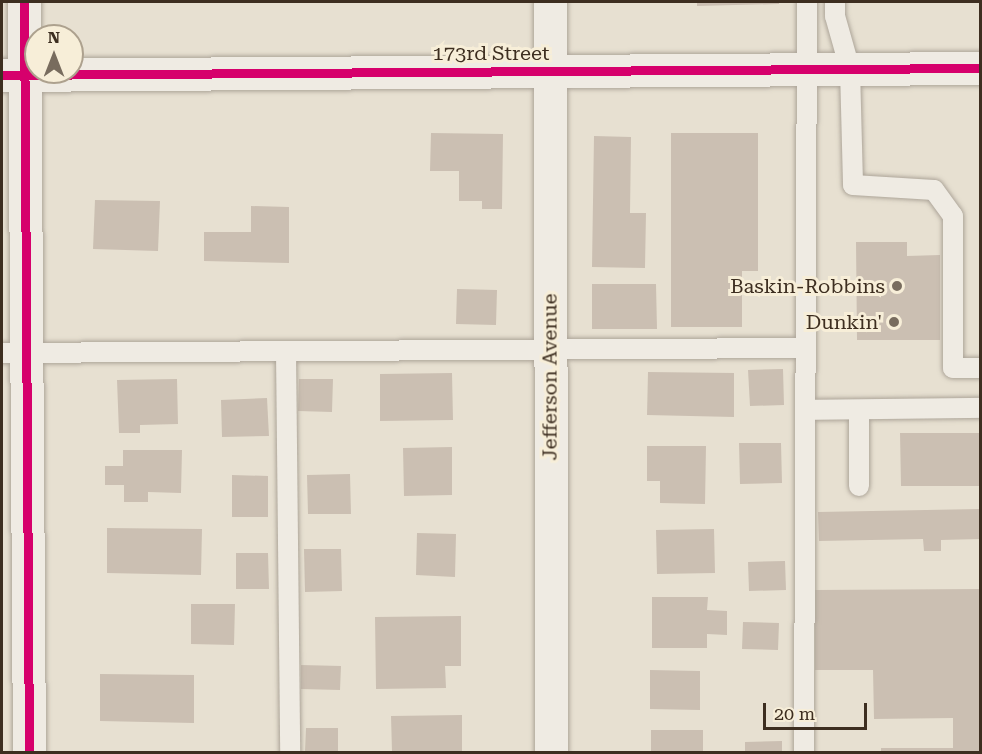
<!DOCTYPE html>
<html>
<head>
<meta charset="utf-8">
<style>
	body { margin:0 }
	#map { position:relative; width:982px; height:754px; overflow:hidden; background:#e7e0d1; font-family:"Roboto Serif",serif }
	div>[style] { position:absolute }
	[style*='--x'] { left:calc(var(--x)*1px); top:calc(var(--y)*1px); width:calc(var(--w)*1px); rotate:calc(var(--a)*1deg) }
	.building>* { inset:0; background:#cbbfb2 }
	.roads { filter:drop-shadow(0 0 2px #ada599) drop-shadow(0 0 2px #ada599) }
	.lane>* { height:20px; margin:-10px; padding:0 10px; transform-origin:10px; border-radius:10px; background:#efebe3 }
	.street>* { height:33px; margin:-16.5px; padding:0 16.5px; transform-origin:16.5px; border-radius:16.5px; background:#efebe3 }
	.secondary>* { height:33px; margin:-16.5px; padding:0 16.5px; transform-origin:16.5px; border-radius:16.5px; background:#efebe3 }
	.cycleway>* { height:9px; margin:-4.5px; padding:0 4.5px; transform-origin:4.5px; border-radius:4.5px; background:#d6006c }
	.dots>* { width:16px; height:16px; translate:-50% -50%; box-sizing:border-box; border:3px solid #f7eed8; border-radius:50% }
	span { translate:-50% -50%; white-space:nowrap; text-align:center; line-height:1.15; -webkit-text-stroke:6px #f7eed8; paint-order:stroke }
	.street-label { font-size:20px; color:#3d2e20 }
	.poi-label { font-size:20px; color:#3d2e20 }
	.right { translate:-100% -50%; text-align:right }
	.frame { position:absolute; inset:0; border:3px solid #3d2e20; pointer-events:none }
	.north { position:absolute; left:24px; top:24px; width:60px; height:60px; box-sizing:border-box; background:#f7eed8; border:2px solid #ada18e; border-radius:50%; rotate:0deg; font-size:16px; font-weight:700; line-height:24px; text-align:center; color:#3d2e20 }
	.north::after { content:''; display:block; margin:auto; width:21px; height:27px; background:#786c5e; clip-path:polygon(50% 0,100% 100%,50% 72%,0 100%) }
	.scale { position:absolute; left:763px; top:703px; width:104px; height:27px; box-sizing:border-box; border:3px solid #3d2e20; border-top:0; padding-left:8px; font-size:18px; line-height:21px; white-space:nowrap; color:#3d2e20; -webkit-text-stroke:4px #f7eed8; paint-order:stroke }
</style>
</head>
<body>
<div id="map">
	<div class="building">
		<i style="clip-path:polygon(697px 2px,779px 2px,779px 4px,697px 6px)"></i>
		<i style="clip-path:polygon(431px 133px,503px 134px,502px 209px,482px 209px,482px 201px,459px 201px,459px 171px,430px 171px)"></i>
		<i style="clip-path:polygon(671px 133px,758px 133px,758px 271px,742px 271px,742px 327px,671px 327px)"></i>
		<i style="clip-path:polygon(594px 136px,631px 137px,630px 213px,646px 213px,645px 268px,592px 267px)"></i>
		<i style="clip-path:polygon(95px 200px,160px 201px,158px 251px,93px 249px)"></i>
		<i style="clip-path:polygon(251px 206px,289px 207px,289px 263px,204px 261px,204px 232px,251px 232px)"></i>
		<i style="clip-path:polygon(856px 242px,907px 242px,907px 256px,940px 255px,940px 340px,857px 340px)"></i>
		<i style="clip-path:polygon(592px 284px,656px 284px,657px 329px,592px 329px)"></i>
		<i style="clip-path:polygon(457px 289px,497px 290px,496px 325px,456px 324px)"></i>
		<i style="clip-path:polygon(783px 369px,784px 405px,750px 406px,748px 370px)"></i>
		<i style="clip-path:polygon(648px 372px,734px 373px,734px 417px,647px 415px)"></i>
		<i style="clip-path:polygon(452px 373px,453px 420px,380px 421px,380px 374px)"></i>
		<i style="clip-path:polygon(177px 379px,178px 424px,140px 425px,140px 433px,119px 433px,117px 380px)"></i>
		<i style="clip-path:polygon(299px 379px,333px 379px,332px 412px,298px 411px)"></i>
		<i style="clip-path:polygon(267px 398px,269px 436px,222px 437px,221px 400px)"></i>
		<i style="clip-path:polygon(900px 433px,980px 433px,980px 486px,901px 486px)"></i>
		<i style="clip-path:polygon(739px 443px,781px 443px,782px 483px,740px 484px)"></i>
		<i style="clip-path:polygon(647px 446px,706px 446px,705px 504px,660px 503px,660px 481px,647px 481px)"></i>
		<i style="clip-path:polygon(452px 447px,452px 495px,404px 496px,403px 448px)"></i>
		<i style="clip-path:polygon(123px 450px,182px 450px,181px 493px,148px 492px,148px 502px,124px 502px,124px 485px,105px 485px,105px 466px,123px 466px)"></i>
		<i style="clip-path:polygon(350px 474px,351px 514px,308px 514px,307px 475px)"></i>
		<i style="clip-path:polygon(232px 475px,268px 476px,268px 517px,232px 517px)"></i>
		<i style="clip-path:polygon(980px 509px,980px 539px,941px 540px,941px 551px,924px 551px,923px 539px,819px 541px,818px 512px)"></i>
		<i style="clip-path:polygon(107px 528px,202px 529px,201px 575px,107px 573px)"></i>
		<i style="clip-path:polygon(714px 529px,715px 573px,657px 574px,656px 530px)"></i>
		<i style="clip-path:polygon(417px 533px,456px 534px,455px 577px,416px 575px)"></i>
		<i style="clip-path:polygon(304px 549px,341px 549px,342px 591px,305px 592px)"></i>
		<i style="clip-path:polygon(236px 553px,268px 553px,269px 589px,236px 589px)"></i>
		<i style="clip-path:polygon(785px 561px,786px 590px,749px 591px,748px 562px)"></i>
		<i style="clip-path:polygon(980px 589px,980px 752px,881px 752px,881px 748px,953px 748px,953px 718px,874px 719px,873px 670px,815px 670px,815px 590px)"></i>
		<i style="clip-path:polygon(652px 597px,708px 597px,707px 610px,727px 611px,727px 635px,707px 634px,707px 648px,652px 648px)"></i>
		<i style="clip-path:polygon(191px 604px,235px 604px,234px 645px,191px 644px)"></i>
		<i style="clip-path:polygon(461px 616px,461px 666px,445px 666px,446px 688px,376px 689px,375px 617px)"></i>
		<i style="clip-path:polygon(743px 622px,779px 623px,778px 650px,742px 649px)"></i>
		<i style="clip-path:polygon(301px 665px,341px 666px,340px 690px,301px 689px)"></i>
		<i style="clip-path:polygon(650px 670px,700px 671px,700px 710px,650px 709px)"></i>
		<i style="clip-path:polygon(100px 674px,194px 675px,194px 723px,100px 721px)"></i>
		<i style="clip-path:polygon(462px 715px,462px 752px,392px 752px,391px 716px)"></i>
		<i style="clip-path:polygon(306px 728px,338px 728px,338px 752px,305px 752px)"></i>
		<i style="clip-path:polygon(651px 730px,703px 730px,703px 752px,651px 752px)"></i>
		<i style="clip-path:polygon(782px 741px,782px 752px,745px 752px,745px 742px)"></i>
	</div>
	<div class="roads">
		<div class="lane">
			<i style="--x:835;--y:2;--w:14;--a:90"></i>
			<i style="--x:835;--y:16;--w:55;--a:74.2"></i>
			<i style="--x:850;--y:69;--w:116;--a:88.5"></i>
			<i style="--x:853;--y:185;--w:81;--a:3.5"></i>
			<i style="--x:934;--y:190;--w:32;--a:54"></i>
			<i style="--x:953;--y:216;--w:152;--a:90"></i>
			<i style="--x:953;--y:368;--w:27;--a:0"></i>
			<i style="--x:286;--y:351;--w:401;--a:89.4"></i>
			<i style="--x:2;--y:353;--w:804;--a:-0.36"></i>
			<i style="--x:805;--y:410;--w:175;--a:-0.7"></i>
			<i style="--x:859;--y:486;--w:76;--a:-90"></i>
			<i style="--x:804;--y:752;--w:750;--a:-89.77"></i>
		</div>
		<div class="street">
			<i style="--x:24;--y:2;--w:750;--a:89.62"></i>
			<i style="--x:550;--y:2;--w:750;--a:89.92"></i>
		</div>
		<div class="secondary">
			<i style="--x:2;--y:75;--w:978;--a:-0.41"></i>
		</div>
	</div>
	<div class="cycleway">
		<i style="--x:24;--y:2;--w:750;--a:89.62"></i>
		<i style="--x:2;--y:75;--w:978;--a:-0.41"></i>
	</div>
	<div class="dots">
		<i style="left:897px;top:286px;background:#786c5e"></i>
		<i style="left:894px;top:322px;background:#786c5e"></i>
	</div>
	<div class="street-label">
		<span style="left:491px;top:53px">173rd Street</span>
		<span style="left:550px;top:377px;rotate:-90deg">Jefferson Avenue</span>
	</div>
	<div class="poi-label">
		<span class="right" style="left:885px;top:286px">Baskin-Robbins</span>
		<span class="right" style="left:882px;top:322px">Dunkin'</span>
	</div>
	<div class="frame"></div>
	<div class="north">N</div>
	<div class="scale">20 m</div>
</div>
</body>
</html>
